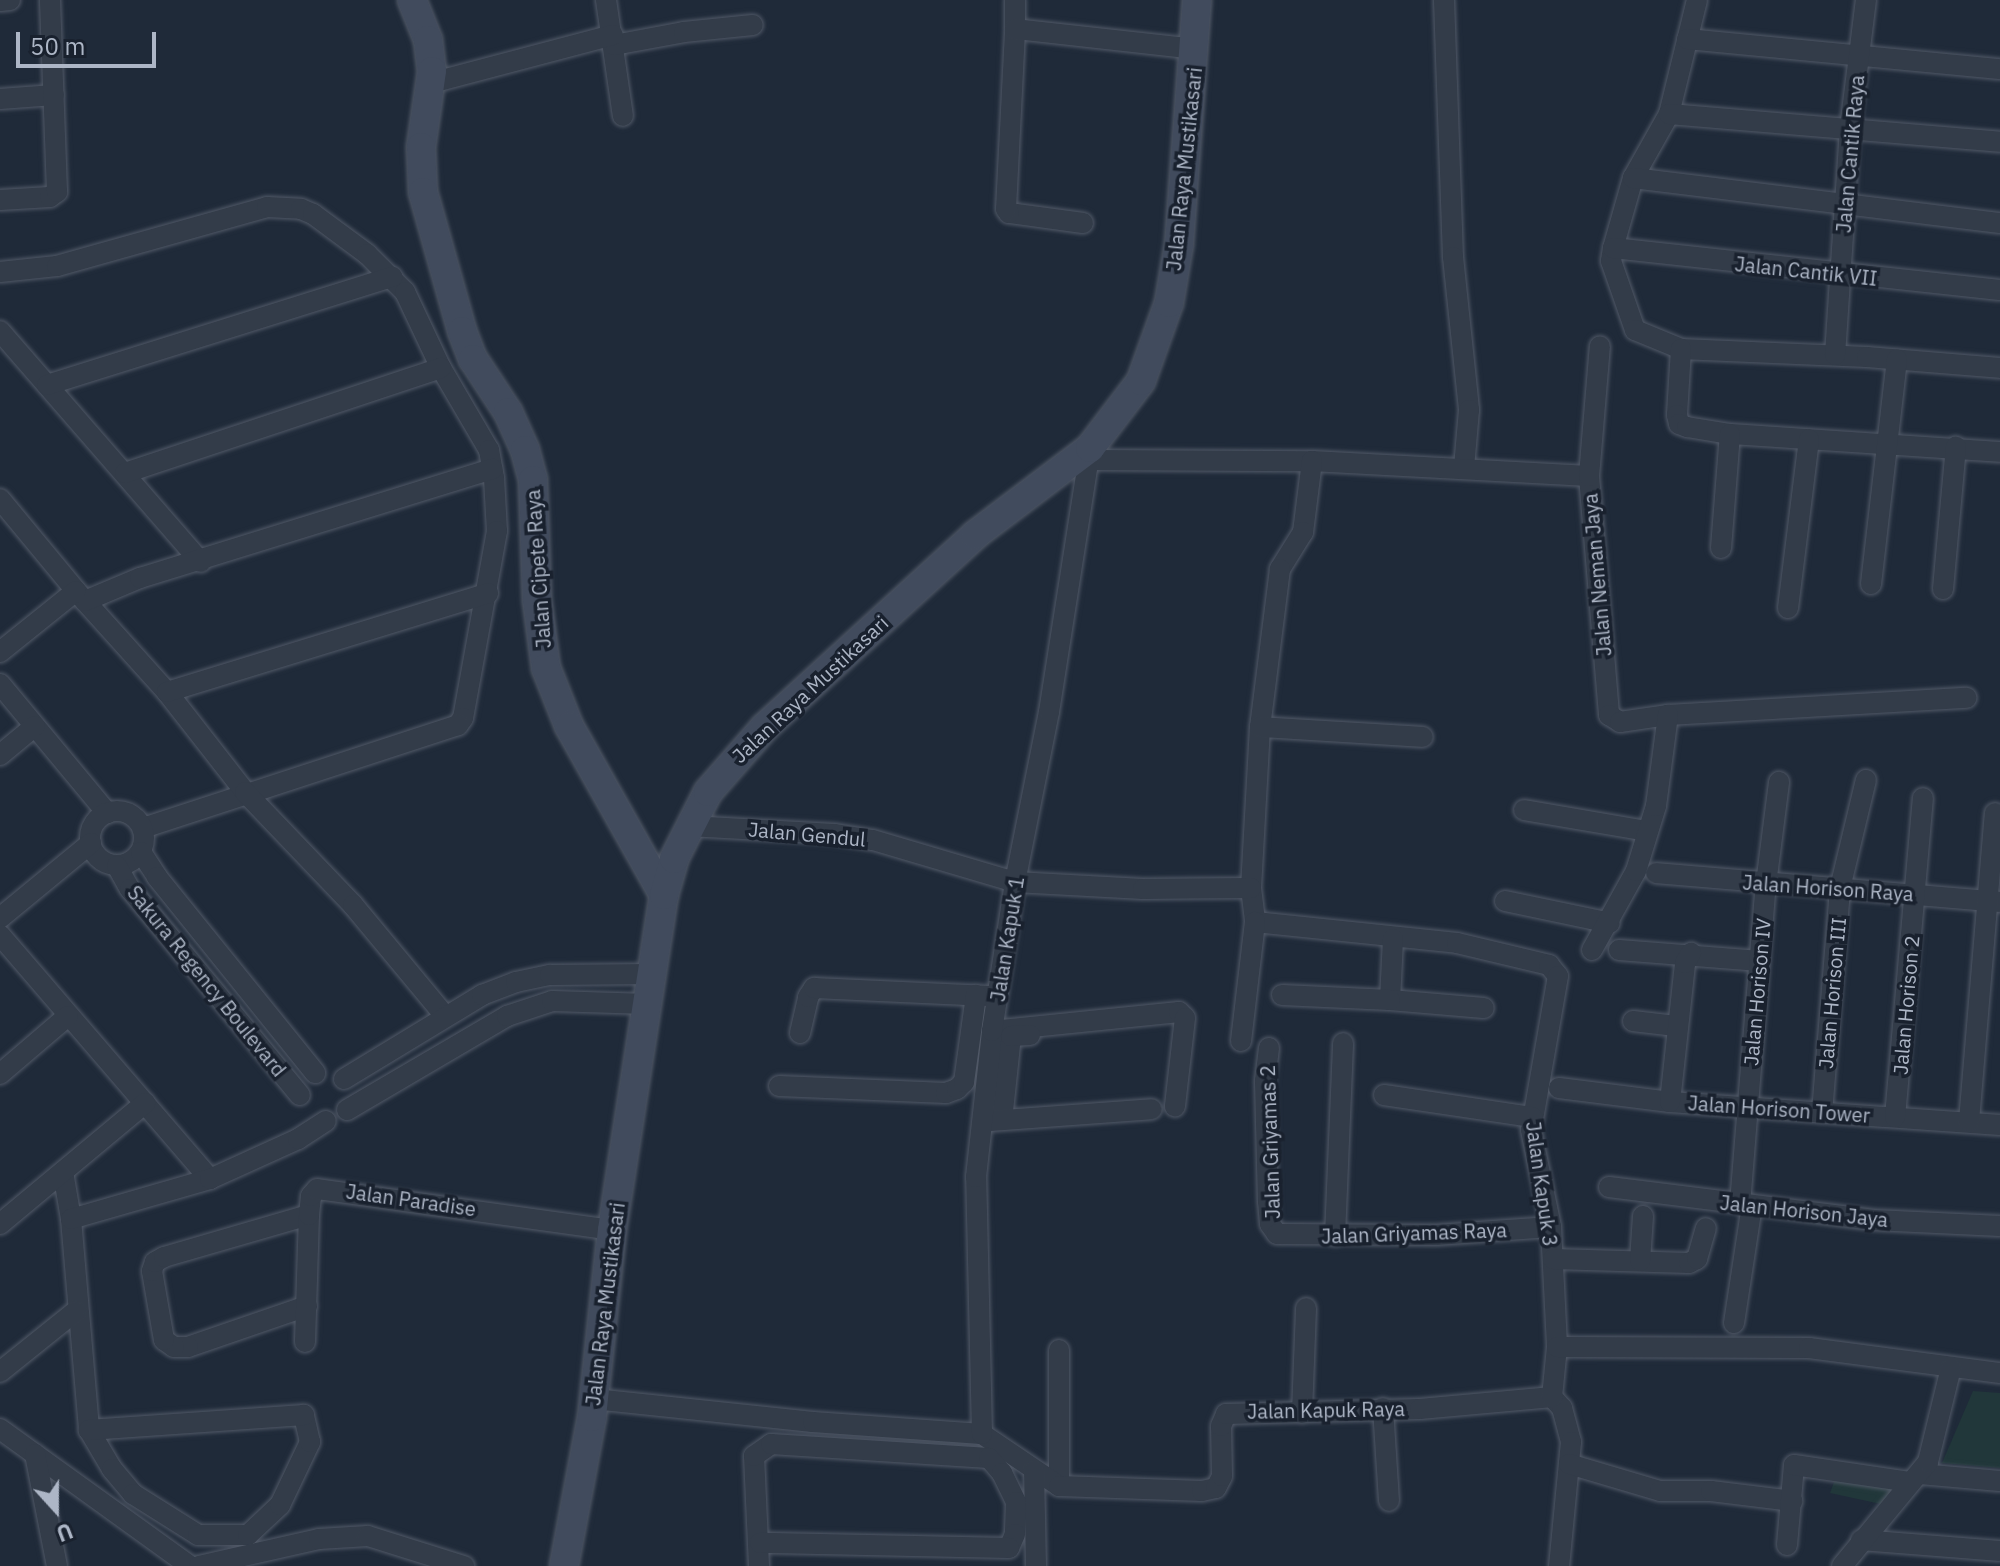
<!DOCTYPE html>
<html>
<head>
<meta charset="utf-8">
<style>
	body { margin:0 }
	#map { position:relative; width:2000px; height:1566px; overflow:hidden; background:#1f2a39; font-family:"IBM Plex Sans",sans-serif }
	div>[style] { position:absolute }
	[style*='--x'] { left:calc(var(--x)*1px); top:calc(var(--y)*1px); width:calc(var(--w)*1px); rotate:calc(var(--a)*1deg) }
	.green>* { inset:0; background:#21373a }
	.roads { filter:drop-shadow(0 0 2px #515967) drop-shadow(0 0 2px #515967) }
	.street>* { height:20px; margin:-10px; padding:0 10px; transform-origin:10px; border-radius:10px; background:#333c49 }
	.street>.ring { margin:-10px; padding:0; box-sizing:content-box; background:none; border:20px solid #333c49; border-radius:50% }
	.secondary>* { height:28px; margin:-14px; padding:0 14px; transform-origin:14px; border-radius:14px; background:#414b5d }
	span { translate:-50% -50%; white-space:nowrap; text-align:center; line-height:1.15; -webkit-text-stroke:7px #19212e; paint-order:stroke }
	.street-label { font-size:20px; color:#adb6c6 }
	.north { position:absolute; left:16px; top:1470px; width:80px; height:80px; -webkit-text-stroke:6px #19212e; paint-order:stroke; rotate:159deg; font-size:22px; font-weight:700; line-height:32px; text-align:center; color:#adb6c6 }
	.north::after { content:''; display:block; margin:auto; width:28px; height:36px; background:#adb6c6; clip-path:polygon(50% 0,100% 100%,50% 72%,0 100%) }
	.scale { position:absolute; left:16px; top:32px; width:140px; height:36px; box-sizing:border-box; border:4px solid #adb6c6; border-top:0; padding-left:10px; font-size:24px; line-height:28px; white-space:nowrap; color:#adb6c6; -webkit-text-stroke:6px #19212e; paint-order:stroke }
</style>
</head>
<body>
<div id="map">
	<div class="green">
		<i style="clip-path:polygon(1973px 1391px,2000px 1393px,2000px 1468px,1942px 1463px)"></i>
		<i style="clip-path:polygon(1837px 1474px,1897px 1484px,1881px 1504px,1830px 1493px)"></i>
	</div>
	<div class="roads">
		<div class="street">
			<i style="--x:606;--y:0;--w:117;--a:81.7"></i>
			<i style="--x:1444;--y:0;--w:257;--a:88"></i>
			<i style="--x:1453;--y:257;--w:154;--a:84"></i>
			<i style="--x:1469;--y:410;--w:57;--a:95"></i>
			<i style="--x:1697;--y:0;--w:117;--a:103.8"></i>
			<i style="--x:1669;--y:114;--w:73;--a:119.4"></i>
			<i style="--x:1633;--y:178;--w:73;--a:105.9"></i>
			<i style="--x:1613;--y:248;--w:13;--a:99"></i>
			<i style="--x:1611;--y:261;--w:73;--a:70.8"></i>
			<i style="--x:1635;--y:330;--w:50;--a:22.4"></i>
			<i style="--x:1681;--y:349;--w:186;--a:2.5"></i>
			<i style="--x:1867;--y:357;--w:133;--a:4.7"></i>
			<i style="--x:0;--y:1;--w:10;--a:-6"></i>
			<i style="--x:1015;--y:29;--w:29;--a:-90"></i>
			<i style="--x:1687;--y:39;--w:314;--a:5.5"></i>
			<i style="--x:614;--y:45;--w:71;--a:-10.5"></i>
			<i style="--x:684;--y:32;--w:69;--a:-5.8"></i>
			<i style="--x:431;--y:83;--w:188;--a:-14.8"></i>
			<i style="--x:0;--y:99;--w:54;--a:-4.2"></i>
			<i style="--x:1669;--y:114;--w:332;--a:4.8"></i>
			<i style="--x:1633;--y:178;--w:370;--a:7"></i>
			<i style="--x:0;--y:200;--w:50;--a:-3.4"></i>
			<i style="--x:50;--y:197;--w:9;--a:-36"></i>
			<i style="--x:57;--y:192;--w:192;--a:-92.1"></i>
			<i style="--x:1083;--y:223;--w:75;--a:-172.3"></i>
			<i style="--x:1009;--y:213;--w:5;--a:-127"></i>
			<i style="--x:1006;--y:209;--w:180;--a:-87.1"></i>
			<i style="--x:1015;--y:29;--w:181;--a:6.3"></i>
			<i style="--x:1613;--y:248;--w:389;--a:6.2"></i>
			<i style="--x:0;--y:272;--w:57;--a:-6"></i>
			<i style="--x:57;--y:266;--w:218;--a:-15.7"></i>
			<i style="--x:267;--y:207;--w:34;--a:3"></i>
			<i style="--x:301;--y:209;--w:13;--a:23"></i>
			<i style="--x:313;--y:214;--w:67;--a:36.5"></i>
			<i style="--x:367;--y:254;--w:54;--a:45"></i>
			<i style="--x:405;--y:292;--w:84;--a:64.7"></i>
			<i style="--x:441;--y:368;--w:95;--a:59.7"></i>
			<i style="--x:489;--y:450;--w:28;--a:80"></i>
			<i style="--x:494;--y:478;--w:53;--a:86.8"></i>
			<i style="--x:497;--y:531;--w:190;--a:100.3"></i>
			<i style="--x:463;--y:718;--w:9;--a:126"></i>
			<i style="--x:458;--y:725;--w:331;--a:161.9"></i>
			<i style="--x:0;--y:331;--w:306;--a:49"></i>
			<i style="--x:1681;--y:349;--w:66;--a:93.5"></i>
			<i style="--x:1677;--y:415;--w:9;--a:77"></i>
			<i style="--x:1679;--y:424;--w:9;--a:21"></i>
			<i style="--x:1687;--y:427;--w:44;--a:9.2"></i>
			<i style="--x:1730;--y:434;--w:271;--a:3.8"></i>
			<i style="--x:1835;--y:355;--w:227;--a:-86.2"></i>
			<i style="--x:1850;--y:128;--w:129;--a:-82.9"></i>
			<i style="--x:47;--y:385;--w:362;--a:-17.4"></i>
			<i style="--x:1090;--y:460;--w:222;--a:0.3"></i>
			<i style="--x:1312;--y:461;--w:277;--a:3.1"></i>
			<i style="--x:1589;--y:476;--w:240;--a:85.2"></i>
			<i style="--x:1609;--y:715;--w:13;--a:32"></i>
			<i style="--x:1620;--y:722;--w:49;--a:-8.3"></i>
			<i style="--x:1668;--y:715;--w:299;--a:-3.3"></i>
			<i style="--x:1312;--y:461;--w:72;--a:97.2"></i>
			<i style="--x:1303;--y:532;--w:44;--a:121.9"></i>
			<i style="--x:1280;--y:569;--w:159;--a:97.2"></i>
			<i style="--x:1260;--y:727;--w:161;--a:93.2"></i>
			<i style="--x:1251;--y:888;--w:34;--a:83"></i>
			<i style="--x:1255;--y:922;--w:203;--a:5.9"></i>
			<i style="--x:1457;--y:943;--w:95;--a:13.4"></i>
			<i style="--x:1549;--y:965;--w:14;--a:51"></i>
			<i style="--x:1558;--y:976;--w:156;--a:99.9"></i>
			<i style="--x:1531;--y:1130;--w:99;--a:78.3"></i>
			<i style="--x:1551;--y:1227;--w:120;--a:87.1"></i>
			<i style="--x:125;--y:473;--w:333;--a:-18.4"></i>
			<i style="--x:1589;--y:476;--w:130;--a:-85.2"></i>
			<i style="--x:0;--y:499;--w:119;--a:50.4"></i>
			<i style="--x:76;--y:591;--w:136;--a:48"></i>
			<i style="--x:167;--y:692;--w:127;--a:52"></i>
			<i style="--x:245;--y:792;--w:156;--a:46.3"></i>
			<i style="--x:353;--y:905;--w:144;--a:50.3"></i>
			<i style="--x:1721;--y:548;--w:114;--a:-85.5"></i>
			<i style="--x:1871;--y:584;--w:226;--a:-83.4"></i>
			<i style="--x:1943;--y:589;--w:143;--a:-84.8"></i>
			<i style="--x:85;--y:601;--w:60;--a:-22.7"></i>
			<i style="--x:140;--y:578;--w:369;--a:-17.2"></i>
			<i style="--x:1788;--y:608;--w:170;--a:-82.9"></i>
			<i style="--x:0;--y:652;--w:97;--a:-38.8"></i>
			<i style="--x:0;--y:684;--w:168;--a:50.3"></i>
			<i style="--x:167;--y:692;--w:336;--a:-17.1"></i>
			<i style="--x:1260;--y:727;--w:163;--a:3.5"></i>
			<i style="--x:0;--y:755;--w:45;--a:-39.6"></i>
			<i style="--x:1524;--y:810;--w:125;--a:9.7"></i>
			<i class="ring" style="left:90px;top:811px;width:34px;height:34px"></i>
			<i style="--x:689;--y:826;--w:145;--a:3.2"></i>
			<i style="--x:834;--y:834;--w:39;--a:9"></i>
			<i style="--x:873;--y:840;--w:148;--a:16.5"></i>
			<i style="--x:1015;--y:882;--w:128;--a:3.1"></i>
			<i style="--x:1143;--y:889;--w:108;--a:-0.5"></i>
			<i style="--x:141;--y:852;--w:30;--a:57"></i>
			<i style="--x:157;--y:877;--w:252;--a:51.1"></i>
			<i style="--x:117;--y:866;--w:26;--a:61"></i>
			<i style="--x:130;--y:889;--w:267;--a:50.5"></i>
			<i style="--x:1656;--y:873;--w:345;--a:4.8"></i>
			<i style="--x:1505;--y:901;--w:107;--a:11.8"></i>
			<i style="--x:0;--y:918;--w:118;--a:-39.5"></i>
			<i style="--x:0;--y:935;--w:322;--a:49.3"></i>
			<i style="--x:1393;--y:939;--w:61;--a:92.8"></i>
			<i style="--x:1390;--y:1000;--w:94;--a:4.9"></i>
			<i style="--x:1592;--y:950;--w:90;--a:-60.9"></i>
			<i style="--x:1636;--y:871;--w:68;--a:-72.9"></i>
			<i style="--x:1656;--y:806;--w:92;--a:-82.5"></i>
			<i style="--x:1619;--y:950;--w:141;--a:4.5"></i>
			<i style="--x:1282;--y:995;--w:108;--a:2.7"></i>
			<i style="--x:1633;--y:1021;--w:43;--a:6.6"></i>
			<i style="--x:992;--y:1031;--w:188;--a:-5.8"></i>
			<i style="--x:1179;--y:1012;--w:8;--a:45"></i>
			<i style="--x:1185;--y:1018;--w:89;--a:96.5"></i>
			<i style="--x:800;--y:1033;--w:37;--a:-77"></i>
			<i style="--x:808;--y:997;--w:11;--a:-56"></i>
			<i style="--x:814;--y:988;--w:175;--a:2.6"></i>
			<i style="--x:1241;--y:1041;--w:120;--a:-83.3"></i>
			<i style="--x:1269;--y:1048;--w:33;--a:97"></i>
			<i style="--x:1265;--y:1081;--w:120;--a:88.6"></i>
			<i style="--x:1268;--y:1201;--w:23;--a:85"></i>
			<i style="--x:1270;--y:1224;--w:12;--a:55"></i>
			<i style="--x:1277;--y:1234;--w:159;--a:0.4"></i>
			<i style="--x:1436;--y:1235;--w:115;--a:-4"></i>
			<i style="--x:0;--y:1074;--w:89;--a:-40.5"></i>
			<i style="--x:344;--y:1079;--w:162;--a:-31.3"></i>
			<i style="--x:482;--y:995;--w:36;--a:-21"></i>
			<i style="--x:516;--y:982;--w:35;--a:-12"></i>
			<i style="--x:550;--y:975;--w:102;--a:-0.6"></i>
			<i style="--x:779;--y:1086;--w:167;--a:2.4"></i>
			<i style="--x:946;--y:1093;--w:12;--a:-20"></i>
			<i style="--x:957;--y:1089;--w:10;--a:-45"></i>
			<i style="--x:964;--y:1082;--w:88;--a:-82.1"></i>
			<i style="--x:1559;--y:1088;--w:112;--a:7.2"></i>
			<i style="--x:1670;--y:1102;--w:331;--a:4"></i>
			<i style="--x:1384;--y:1095;--w:150;--a:8.5"></i>
			<i style="--x:1670;--y:1102;--w:140;--a:-83.8"></i>
			<i style="--x:1685;--y:963;--w:12;--a:-59"></i>
			<i style="--x:347;--y:1110;--w:186;--a:-30.4"></i>
			<i style="--x:507;--y:1016;--w:47;--a:-18.4"></i>
			<i style="--x:552;--y:1001;--w:96;--a:1.8"></i>
			<i style="--x:1822;--y:1113;--w:226;--a:-85.4"></i>
			<i style="--x:1840;--y:888;--w:111;--a:-76.5"></i>
			<i style="--x:1895;--y:1117;--w:320;--a:-85"></i>
			<i style="--x:1002;--y:1120;--w:84;--a:-83.9"></i>
			<i style="--x:1011;--y:1036;--w:19;--a:-3"></i>
			<i style="--x:990;--y:1121;--w:162;--a:-4.2"></i>
			<i style="--x:1969;--y:1121;--w:309;--a:-85.2"></i>
			<i style="--x:63;--y:1172;--w:48;--a:80.3"></i>
			<i style="--x:71;--y:1219;--w:212;--a:85.1"></i>
			<i style="--x:89;--y:1430;--w:45;--a:59.5"></i>
			<i style="--x:112;--y:1469;--w:33;--a:50"></i>
			<i style="--x:133;--y:1494;--w:77;--a:32.2"></i>
			<i style="--x:198;--y:1535;--w:50;--a:0"></i>
			<i style="--x:248;--y:1535;--w:44;--a:-43.2"></i>
			<i style="--x:280;--y:1505;--w:70;--a:-64.5"></i>
			<i style="--x:310;--y:1442;--w:28;--a:-103"></i>
			<i style="--x:304;--y:1415;--w:216;--a:176"></i>
			<i style="--x:1609;--y:1187;--w:267;--a:7.1"></i>
			<i style="--x:1874;--y:1220;--w:126;--a:2.7"></i>
			<i style="--x:1740;--y:1204;--w:321;--a:-85.4"></i>
			<i style="--x:1766;--y:884;--w:103;--a:-82.7"></i>
			<i style="--x:71;--y:1219;--w:145;--a:-16.1"></i>
			<i style="--x:210;--y:1179;--w:97;--a:-24.4"></i>
			<i style="--x:298;--y:1139;--w:33;--a:-33"></i>
			<i style="--x:0;--y:1224;--w:189;--a:-39.8"></i>
			<i style="--x:1335;--y:1236;--w:193;--a:-87.6"></i>
			<i style="--x:1553;--y:1259;--w:136;--a:1.7"></i>
			<i style="--x:1689;--y:1263;--w:9;--a:-27"></i>
			<i style="--x:1697;--y:1259;--w:32;--a:-74"></i>
			<i style="--x:1640;--y:1261;--w:45;--a:-86.2"></i>
			<i style="--x:307;--y:1306;--w:126;--a:161"></i>
			<i style="--x:188;--y:1347;--w:14;--a:180"></i>
			<i style="--x:174;--y:1347;--w:12;--a:-145"></i>
			<i style="--x:164;--y:1340;--w:70;--a:-99.9"></i>
			<i style="--x:152;--y:1271;--w:9;--a:-72"></i>
			<i style="--x:155;--y:1262;--w:10;--a:-29"></i>
			<i style="--x:164;--y:1257;--w:151;--a:-16.2"></i>
			<i style="--x:1734;--y:1323;--w:118;--a:-81.3"></i>
			<i style="--x:305;--y:1342;--w:127;--a:-88.2"></i>
			<i style="--x:309;--y:1215;--w:19;--a:-84"></i>
			<i style="--x:311;--y:1196;--w:9;--a:-49"></i>
			<i style="--x:317;--y:1189;--w:298;--a:7.9"></i>
			<i style="--x:1059;--y:1350;--w:136;--a:90"></i>
			<i style="--x:0;--y:1372;--w:97;--a:-38.8"></i>
			<i style="--x:1552;--y:1397;--w:15;--a:48"></i>
			<i style="--x:1562;--y:1408;--w:35;--a:75"></i>
			<i style="--x:1571;--y:1442;--w:125;--a:95.5"></i>
			<i style="--x:594;--y:1399;--w:220;--a:6"></i>
			<i style="--x:813;--y:1422;--w:169;--a:4.1"></i>
			<i style="--x:982;--y:1434;--w:93;--a:34"></i>
			<i style="--x:1059;--y:1486;--w:143;--a:2"></i>
			<i style="--x:1202;--y:1491;--w:14;--a:-12"></i>
			<i style="--x:1216;--y:1488;--w:13;--a:-63"></i>
			<i style="--x:1222;--y:1476;--w:50;--a:-91.1"></i>
			<i style="--x:1221;--y:1426;--w:13;--a:-67"></i>
			<i style="--x:1226;--y:1414;--w:194;--a:-1.5"></i>
			<i style="--x:1420;--y:1409;--w:133;--a:-5.2"></i>
			<i style="--x:1552;--y:1397;--w:50;--a:-84.3"></i>
			<i style="--x:1557;--y:1347;--w:252;--a:0.2"></i>
			<i style="--x:1809;--y:1348;--w:193;--a:7.5"></i>
			<i style="--x:1383;--y:1408;--w:93;--a:86.3"></i>
			<i style="--x:1302;--y:1413;--w:105;--a:-87.8"></i>
			<i style="--x:0;--y:1429;--w:234;--a:35.8"></i>
			<i style="--x:982;--y:1434;--w:257;--a:-91.3"></i>
			<i style="--x:976;--y:1177;--w:147;--a:-83.7"></i>
			<i style="--x:992;--y:1031;--w:151;--a:-81.2"></i>
			<i style="--x:1015;--y:882;--w:173;--a:-78.7"></i>
			<i style="--x:1049;--y:712;--w:266;--a:-81.1"></i>
			<i style="--x:35;--y:1454;--w:114;--a:78.9"></i>
			<i style="--x:1569;--y:1464;--w:95;--a:16.5"></i>
			<i style="--x:1660;--y:1491;--w:51;--a:0"></i>
			<i style="--x:1711;--y:1491;--w:82;--a:7"></i>
			<i style="--x:1034;--y:1470;--w:96;--a:88.8"></i>
			<i style="--x:1920;--y:1474;--w:80;--a:5"></i>
			<i style="--x:1861;--y:1540;--w:139;--a:4.5"></i>
			<i style="--x:1787;--y:1545;--w:80;--a:-85"></i>
			<i style="--x:1794;--y:1465;--w:118;--a:8.3"></i>
			<i style="--x:199;--y:1566;--w:123;--a:-12.7"></i>
			<i style="--x:319;--y:1539;--w:49;--a:-3.5"></i>
			<i style="--x:368;--y:1536;--w:101;--a:17.4"></i>
			<i style="--x:759;--y:1566;--w:110;--a:-92.6"></i>
			<i style="--x:754;--y:1456;--w:21;--a:-35"></i>
			<i style="--x:771;--y:1444;--w:218;--a:3.7"></i>
			<i style="--x:989;--y:1458;--w:20;--a:49"></i>
			<i style="--x:1002;--y:1473;--w:32;--a:64"></i>
			<i style="--x:1016;--y:1502;--w:32;--a:92"></i>
			<i style="--x:1015;--y:1534;--w:15;--a:113"></i>
			<i style="--x:1009;--y:1548;--w:249;--a:-178.8"></i>
			<i style="--x:1842;--y:1566;--w:135;--a:-50.4"></i>
			<i style="--x:1928;--y:1462;--w:97;--a:-76.3"></i>
		</div>
		<div class="secondary">
			<i style="--x:412;--y:0;--w:43;--a:68.2"></i>
			<i style="--x:428;--y:40;--w:31;--a:83"></i>
			<i style="--x:432;--y:71;--w:77;--a:98.2"></i>
			<i style="--x:421;--y:147;--w:45;--a:87.5"></i>
			<i style="--x:423;--y:192;--w:144;--a:74.3"></i>
			<i style="--x:462;--y:331;--w:30;--a:69"></i>
			<i style="--x:473;--y:359;--w:64;--a:56.6"></i>
			<i style="--x:508;--y:412;--w:42;--a:65.9"></i>
			<i style="--x:525;--y:450;--w:31;--a:75"></i>
			<i style="--x:533;--y:480;--w:120;--a:88.1"></i>
			<i style="--x:537;--y:600;--w:69;--a:82.5"></i>
			<i style="--x:546;--y:668;--w:62;--a:68.4"></i>
			<i style="--x:569;--y:726;--w:194;--a:60.7"></i>
			<i style="--x:564;--y:1566;--w:152;--a:-79.4"></i>
			<i style="--x:592;--y:1417;--w:188;--a:-83.9"></i>
			<i style="--x:612;--y:1230;--w:339;--a:-81.2"></i>
			<i style="--x:664;--y:895;--w:37;--a:-74"></i>
			<i style="--x:674;--y:859;--w:75;--a:-63.1"></i>
			<i style="--x:708;--y:792;--w:86;--a:-48.8"></i>
			<i style="--x:765;--y:727;--w:285;--a:-42.4"></i>
			<i style="--x:975;--y:535;--w:144;--a:-37.1"></i>
			<i style="--x:1090;--y:448;--w:84;--a:-52.7"></i>
			<i style="--x:1141;--y:381;--w:83;--a:-70.3"></i>
			<i style="--x:1169;--y:303;--w:60;--a:-80.4"></i>
			<i style="--x:1179;--y:244;--w:245;--a:-85.8"></i>
		</div>
	</div>
	<div class="street-label">
		<span style="left:1850px;top:154px;rotate:-85deg">Jalan Cantik Raya</span>
		<span style="left:1184px;top:169px;rotate:-84deg">Jalan Raya Mustikasari</span>
		<span style="left:1806px;top:271px;rotate:6deg">Jalan Cantik VII</span>
		<span style="left:538px;top:569px;rotate:-94deg">Jalan Cipete Raya</span>
		<span style="left:1597px;top:575px;rotate:-95deg">Jalan Neman Jaya</span>
		<span style="left:810px;top:689px;rotate:-43deg">Jalan Raya Mustikasari</span>
		<span style="left:807px;top:834px;rotate:5deg">Jalan Gendul</span>
		<span style="left:1828px;top:888px;rotate:4deg">Jalan Horison Raya</span>
		<span style="left:1007px;top:939px;rotate:-81deg">Jalan Kapuk 1</span>
		<span style="left:207px;top:981px;rotate:51deg">Sakura Regency Boulevard</span>
		<span style="left:1757px;top:992px;rotate:-85deg">Jalan Horison IV</span>
		<span style="left:1832px;top:993px;rotate:-85deg">Jalan Horison III</span>
		<span style="left:1906px;top:1005px;rotate:-85deg">Jalan Horison 2</span>
		<span style="left:1779px;top:1109px;rotate:4deg">Jalan Horison Tower</span>
		<span style="left:1270px;top:1142px;rotate:-92deg">Jalan Griyamas 2</span>
		<span style="left:1542px;top:1184px;rotate:82deg">Jalan Kapuk 3</span>
		<span style="left:411px;top:1200px;rotate:8deg">Jalan Paradise</span>
		<span style="left:1804px;top:1211px;rotate:6deg">Jalan Horison Jaya</span>
		<span style="left:1414px;top:1233px;rotate:-2deg">Jalan Griyamas Raya</span>
		<span style="left:605px;top:1304px;rotate:-83deg">Jalan Raya Mustikasari</span>
		<span style="left:1326px;top:1410px;rotate:-1deg">Jalan Kapuk Raya</span>
	</div>
	<div class="north">U</div>
	<div class="scale">50 m</div>
</div>
</body>
</html>
